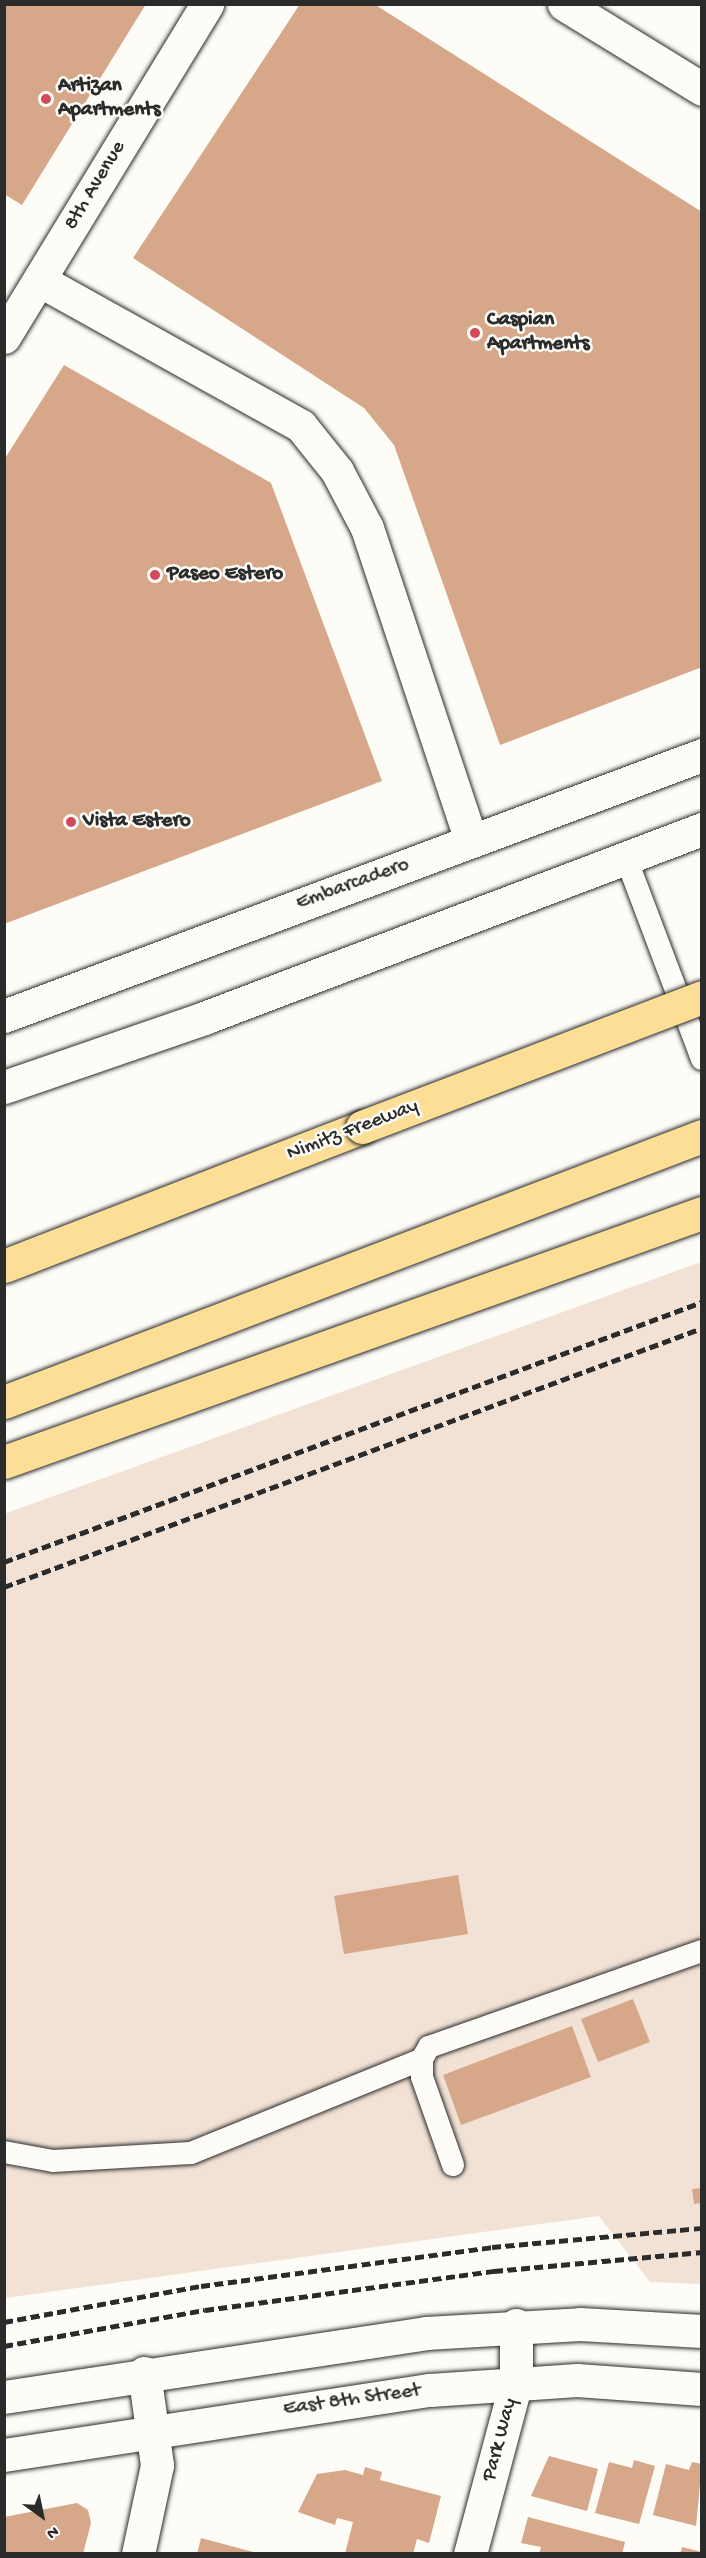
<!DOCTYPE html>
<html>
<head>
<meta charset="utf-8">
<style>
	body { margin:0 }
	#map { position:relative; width:706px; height:2558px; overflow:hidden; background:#fdfcf7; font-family:"Gochi Hand",sans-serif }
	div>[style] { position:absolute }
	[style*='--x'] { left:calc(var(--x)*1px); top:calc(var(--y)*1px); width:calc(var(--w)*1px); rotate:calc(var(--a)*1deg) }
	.built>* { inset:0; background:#f2e2d6 }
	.building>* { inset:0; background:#d7a78a }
	.roads { filter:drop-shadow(0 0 2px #2b2b2b) drop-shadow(0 0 2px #2b2b2b) }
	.service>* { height:22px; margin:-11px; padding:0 11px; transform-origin:11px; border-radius:11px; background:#fdfcf7 }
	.minor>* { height:33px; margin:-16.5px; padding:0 16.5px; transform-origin:16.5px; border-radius:16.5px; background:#fdfcf7 }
	.secondary>* { height:33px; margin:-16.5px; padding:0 16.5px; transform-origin:16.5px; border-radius:16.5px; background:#fdfcf7 }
	.motorway>* { height:33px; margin:-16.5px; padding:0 16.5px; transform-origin:16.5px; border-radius:16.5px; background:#fdde96 }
	.rail>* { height:4.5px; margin-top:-2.25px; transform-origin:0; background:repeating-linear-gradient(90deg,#2b2b2b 0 9px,transparent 0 13.5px) }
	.bridges { filter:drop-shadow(0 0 2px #2b2b2b) drop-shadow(0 0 2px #2b2b2b) }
	.motorway-bridge>* { height:33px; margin:-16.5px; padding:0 16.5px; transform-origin:16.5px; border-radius:16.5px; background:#fdde96 }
	.dots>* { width:16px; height:16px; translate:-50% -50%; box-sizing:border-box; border:3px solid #fdfcf7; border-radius:50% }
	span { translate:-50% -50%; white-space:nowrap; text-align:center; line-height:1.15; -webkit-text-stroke:5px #fdfcf7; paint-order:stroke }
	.poi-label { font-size:21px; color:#2b2b2b; font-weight:700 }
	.left { translate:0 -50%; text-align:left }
	.street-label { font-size:21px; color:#2b2b2b }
	.frame { position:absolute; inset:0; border:6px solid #2b2b2b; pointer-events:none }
	.north { position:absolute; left:12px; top:2486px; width:60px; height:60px; -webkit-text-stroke:4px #fdfcf7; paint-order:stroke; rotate:147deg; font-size:16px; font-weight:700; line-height:24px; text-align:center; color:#2b2b2b }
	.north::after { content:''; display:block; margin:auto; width:21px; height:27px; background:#2b2b2b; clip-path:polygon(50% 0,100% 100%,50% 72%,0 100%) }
</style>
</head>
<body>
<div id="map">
	<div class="built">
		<i style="clip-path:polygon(701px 1262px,701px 2284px,650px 2282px,599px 2216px,5px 2298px,4px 1514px)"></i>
	</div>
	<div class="building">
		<i style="clip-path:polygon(4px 4px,146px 4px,22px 205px,4px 194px)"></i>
		<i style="clip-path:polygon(300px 4px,374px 4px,702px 212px,702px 667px,500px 745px,394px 445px,364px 408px,133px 258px)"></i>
		<i style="clip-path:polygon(64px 365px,271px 483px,382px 781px,4px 924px,4px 460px)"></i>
		<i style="clip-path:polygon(458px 1875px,468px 1934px,344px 1954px,334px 1896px)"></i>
		<i style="clip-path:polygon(633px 1999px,650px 2042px,598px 2062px,581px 2019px)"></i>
		<i style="clip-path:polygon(572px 2026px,591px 2077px,461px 2125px,443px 2075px)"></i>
		<i style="clip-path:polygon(702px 2188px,702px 2203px,694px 2204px,692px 2189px)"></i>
		<i style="clip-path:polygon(549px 2456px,598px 2469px,587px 2511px,531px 2496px)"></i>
		<i style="clip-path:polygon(634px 2460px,655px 2466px,639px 2524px,595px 2513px,609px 2462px,632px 2468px)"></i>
		<i style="clip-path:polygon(692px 2462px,702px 2464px,696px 2526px,653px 2515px,666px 2464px,689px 2470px)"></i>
		<i style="clip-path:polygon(365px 2467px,382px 2472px,380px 2480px,441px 2496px,429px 2543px,417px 2539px,413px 2554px,345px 2554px,353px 2522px,337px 2518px,335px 2525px,298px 2512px,317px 2474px,345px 2470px,363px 2475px)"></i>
		<i style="clip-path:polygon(77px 2503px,88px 2510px,91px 2523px,83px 2554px,4px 2554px,4px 2517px)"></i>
		<i style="clip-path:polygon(528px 2517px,625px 2542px,622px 2554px,539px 2554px,541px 2547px,521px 2543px)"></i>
		<i style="clip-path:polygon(201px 2538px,257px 2553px,256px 2554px,197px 2554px)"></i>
		<i style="clip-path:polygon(682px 2547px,702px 2552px,702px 2554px,680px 2554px)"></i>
	</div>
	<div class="roads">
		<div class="service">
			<i style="--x:626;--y:858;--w:215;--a:69.3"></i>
			<i style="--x:4;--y:2152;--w:50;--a:10.4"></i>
			<i style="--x:53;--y:2161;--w:138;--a:-3.3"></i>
			<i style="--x:191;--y:2153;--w:249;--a:-22.1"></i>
			<i style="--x:453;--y:2165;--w:93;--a:-109.4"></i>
			<i style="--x:422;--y:2077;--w:18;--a:-90"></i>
			<i style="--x:422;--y:2059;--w:14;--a:-60"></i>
			<i style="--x:429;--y:2047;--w:289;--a:-19.4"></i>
		</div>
		<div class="minor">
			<i style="--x:564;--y:4;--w:162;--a:31.6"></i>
			<i style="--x:39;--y:280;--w:300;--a:29.1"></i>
			<i style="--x:301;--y:426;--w:58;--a:51.3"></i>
			<i style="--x:337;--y:471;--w:64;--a:62.2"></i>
			<i style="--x:367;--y:528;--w:330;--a:71.6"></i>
			<i style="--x:4;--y:337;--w:390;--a:-58.6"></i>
			<i style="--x:138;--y:2554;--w:91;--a:-77.9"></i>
			<i style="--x:157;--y:2465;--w:93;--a:-98"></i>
			<i style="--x:470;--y:2554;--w:178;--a:-75"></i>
			<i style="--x:516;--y:2382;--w:57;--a:-90"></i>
		</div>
		<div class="secondary">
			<i style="--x:4;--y:1016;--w:745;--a:-20.5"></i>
			<i style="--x:4;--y:1087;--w:212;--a:-19"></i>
			<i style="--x:204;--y:1018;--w:533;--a:-20.78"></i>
			<i style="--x:4;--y:2397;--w:427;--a:-8.6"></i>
			<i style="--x:426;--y:2333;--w:154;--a:-3.3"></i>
			<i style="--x:580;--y:2324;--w:122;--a:3.3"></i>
			<i style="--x:4;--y:2455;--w:431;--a:-8.7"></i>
			<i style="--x:430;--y:2390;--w:147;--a:-3.9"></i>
			<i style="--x:577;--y:2380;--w:125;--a:4.1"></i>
		</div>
		<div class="motorway">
			<i style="--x:4;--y:1266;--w:384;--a:-21.2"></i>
			<i style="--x:4;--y:1402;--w:747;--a:-20.86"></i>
			<i style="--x:4;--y:1462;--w:741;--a:-19.63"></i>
		</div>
	</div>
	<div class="rail">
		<i style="--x:4;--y:1562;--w:745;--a:-20.43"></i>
		<i style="--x:4;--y:1587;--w:745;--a:-20.36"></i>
		<i style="--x:4;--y:2322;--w:200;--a:-10.4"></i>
		<i style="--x:201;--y:2286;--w:294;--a:-7.6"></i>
		<i style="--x:492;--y:2247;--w:211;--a:-5.2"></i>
		<i style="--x:4;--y:2346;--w:204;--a:-10.2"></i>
		<i style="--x:205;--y:2310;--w:292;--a:-7.7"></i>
		<i style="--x:494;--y:2271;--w:209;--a:-5.2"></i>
	</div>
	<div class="bridges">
		<div class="motorway-bridge">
			<i style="--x:362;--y:1127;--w:364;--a:-20.9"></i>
		</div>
	</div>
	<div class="dots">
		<i style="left:46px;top:99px;background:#d1495b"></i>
		<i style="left:475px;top:333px;background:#d1495b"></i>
		<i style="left:155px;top:575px;background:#d1495b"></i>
		<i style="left:71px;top:822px;background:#d1495b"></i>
	</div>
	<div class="poi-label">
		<span class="left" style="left:58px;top:99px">Artizan<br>Apartments</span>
		<span class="left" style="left:487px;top:333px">Caspian<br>Apartments</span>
		<span class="left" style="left:167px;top:575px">Paseo Estero</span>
		<span class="left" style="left:83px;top:822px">Vista Estero</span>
	</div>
	<div class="street-label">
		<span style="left:96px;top:186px;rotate:-59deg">8th Avenue</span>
		<span style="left:353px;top:885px;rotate:-20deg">Embarcadero</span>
		<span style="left:353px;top:1131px;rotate:-21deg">Nimitz Freeway</span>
		<span style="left:352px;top:2401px;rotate:-8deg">East 8th Street</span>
		<span style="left:501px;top:2440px;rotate:-75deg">Park Way</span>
	</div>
	<div class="frame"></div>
	<div class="north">N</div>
</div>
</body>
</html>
